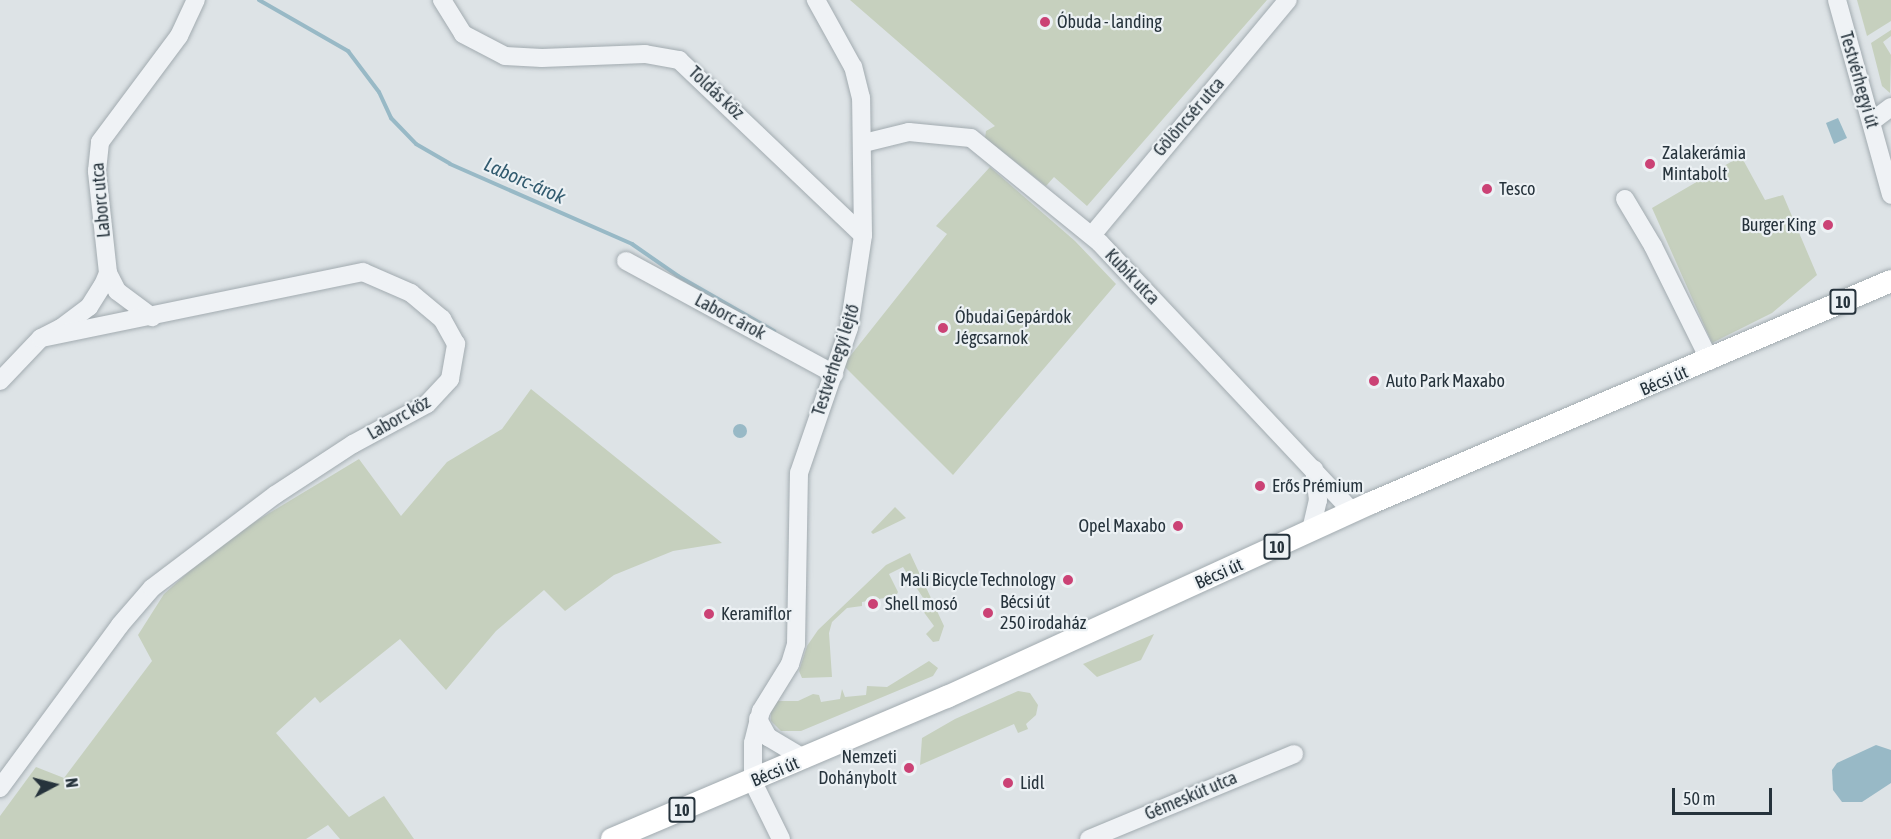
<!DOCTYPE html>
<html>
<head>
<meta charset="utf-8">
<style>
	body { margin:0 }
	#map { position:relative; width:1891px; height:839px; overflow:hidden; background:#dde3e6; font-family:"Asap Condensed",sans-serif }
	div>[style] { position:absolute }
	[style*='--x'] { left:calc(var(--x)*1px); top:calc(var(--y)*1px); width:calc(var(--w)*1px); rotate:calc(var(--a)*1deg) }
	.green>* { inset:0; background:#c6d0be }
	.water>* { inset:0; background:#98b9c6 }
	.round { border-radius:50% }
	.stream>* { height:4px; margin:-2px; padding:0 2px; transform-origin:2px; border-radius:2px; background:#98b9c6 }
	.roads { filter:drop-shadow(0 0 2px #a2abb0) drop-shadow(0 0 2px #a2abb0) }
	.minor>* { height:18px; margin:-9px; padding:0 9px; transform-origin:9px; border-radius:9px; background:#eff2f5 }
	.major>* { height:22px; margin:-11px; padding:0 11px; transform-origin:11px; border-radius:11px; background:#fff }
	.dots>* { width:16px; height:16px; translate:-50% -50%; box-sizing:border-box; border:3px solid #ecf1f4; border-radius:50% }
	span { translate:-50% -50%; white-space:nowrap; text-align:center; line-height:1.15; -webkit-text-stroke:4.5px #ecf1f4; paint-order:stroke }
	.shield-label span { padding:2px 4px; background:#ecf1f4; border:2px solid; border-radius:4px; -webkit-text-stroke-width:0 }
	.shield-label { font-size:16px; color:#26333c; font-weight:700 }
	.poi-label { font-size:18px; color:#26333c }
	.left { translate:0 -50%; text-align:left }
	.right { translate:-100% -50%; text-align:right }
	.street-label { font-size:18px; color:#26333c }
	.water-label { font-size:20px; color:#325b6f; font-style:italic }
	.north { position:absolute; left:24px; top:755px; width:60px; height:60px; -webkit-text-stroke:4px #ecf1f4; paint-order:stroke; rotate:83deg; font-size:16px; font-weight:700; line-height:24px; text-align:center; color:#26333c }
	.north::after { content:''; display:block; margin:auto; width:21px; height:27px; background:#26333c; clip-path:polygon(50% 0,100% 100%,50% 72%,0 100%) }
	.scale { position:absolute; left:1672px; top:788px; width:100px; height:27px; box-sizing:border-box; border:3px solid #26333c; border-top:0; padding-left:8px; font-size:18px; line-height:21px; white-space:nowrap; color:#26333c; -webkit-text-stroke:4px #ecf1f4; paint-order:stroke }
</style>
</head>
<body>
<div id="map">
	<div class="green">
		<i style="clip-path:polygon(850px 0,1267px 0,1087px 206px,1054px 177px,1046px 186px,985px 138px,986px 131px,995px 126px)"></i>
		<i style="clip-path:polygon(1857px 0,1891px 0,1891px 21px,1867px 36px)"></i>
		<i style="clip-path:polygon(1891px 30px,1891px 36px,1883px 42px,1891px 55px,1890px 93px,1882px 86px,1871px 43px)"></i>
		<i style="clip-path:polygon(1741px 156px,1765px 200px,1783px 195px,1817px 275px,1772px 313px,1712px 343px,1652px 208px)"></i>
		<i style="clip-path:polygon(990px 167px,1075px 241px,1116px 284px,953px 475px,843px 365px,947px 234px,936px 226px)"></i>
		<i style="clip-path:polygon(531px 389px,722px 543px,673px 551px,614px 575px,565px 611px,544px 590px,496px 631px,446px 690px,400px 639px,320px 703px,315px 697px,276px 733px,349px 817px,384px 796px,414px 839px,340px 839px,328px 825px,306px 839px,0 839px,0 816px,36px 767px,64px 778px,152px 661px,138px 635px,164px 594px,223px 541px,359px 459px,401px 516px,447px 462px,502px 429px)"></i>
		<i style="clip-path:polygon(895px 507px,906px 518px,873px 534px,871px 532px)"></i>
		<i style="clip-path:polygon(910px 553px,944px 626px,939px 641px,933px 642px,926px 634px,934px 626px,923px 611px,929px 607px,903px 567px,889px 574px,898px 592px,896px 596px,862px 602px,862px 606px,847px 608px,832px 622px,829px 633px,832px 677px,802px 678px,799px 671px,807px 646px,818px 630px,886px 565px)"></i>
		<i style="clip-path:polygon(1154px 634px,1141px 660px,1097px 677px,1083px 664px)"></i>
		<i style="clip-path:polygon(929px 661px,938px 668px,933px 676px,801px 731px,781px 731px,771px 721px,771px 710px,778px 701px,798px 701px,813px 694px,819px 695px,821px 702px,840px 699px,842px 689px,845px 697px,866px 695px,867px 686px,887px 687px)"></i>
		<i style="clip-path:polygon(1018px 691px,1030px 693px,1038px 705px,1036px 715px,1026px 724px,1028px 729px,1018px 733px,1014px 724px,920px 765px,922px 738px,955px 719px)"></i>
	</div>
	<div class="water">
		<i style="clip-path:polygon(1838px 118px,1847px 138px,1834px 144px,1826px 123px)"></i>
		<i class="round" style="left:733px;top:424px;width:14px;height:14px"></i>
		<i style="clip-path:polygon(1876px 745px,1891px 750px,1891px 783px,1862px 802px,1842px 802px,1833px 790px,1832px 770px,1837px 763px)"></i>
	</div>
	<div class="stream">
		<i style="--x:259;--y:0;--w:103;--a:29.8"></i>
		<i style="--x:348;--y:51;--w:51;--a:52.9"></i>
		<i style="--x:379;--y:92;--w:29;--a:65"></i>
		<i style="--x:391;--y:118;--w:36;--a:46"></i>
		<i style="--x:416;--y:144;--w:39;--a:30"></i>
		<i style="--x:450;--y:164;--w:199;--a:23.7"></i>
		<i style="--x:632;--y:244;--w:56;--a:34.8"></i>
		<i style="--x:678;--y:276;--w:111;--a:29.8"></i>
	</div>
	<div class="roads">
		<div class="minor">
			<i style="--x:442;--y:0;--w:40;--a:58"></i>
			<i style="--x:463;--y:34;--w:47;--a:27.6"></i>
			<i style="--x:505;--y:56;--w:37;--a:3"></i>
			<i style="--x:542;--y:58;--w:103;--a:-2.2"></i>
			<i style="--x:645;--y:54;--w:35;--a:10"></i>
			<i style="--x:679;--y:60;--w:254;--a:43.6"></i>
			<i style="--x:1837;--y:0;--w:202;--a:74.5"></i>
			<i style="--x:1871;--y:122;--w:25;--a:-37"></i>
			<i style="--x:864;--y:143;--w:46;--a:-13.7"></i>
			<i style="--x:909;--y:132;--w:62;--a:5.5"></i>
			<i style="--x:971;--y:138;--w:166;--a:39.1"></i>
			<i style="--x:1100;--y:243;--w:368;--a:46.8"></i>
			<i style="--x:1625;--y:199;--w:55;--a:59.2"></i>
			<i style="--x:1653;--y:246;--w:128;--a:63.6"></i>
			<i style="--x:1092;--y:235;--w:306;--a:-50.2"></i>
			<i style="--x:626;--y:261;--w:237;--a:28.5"></i>
			<i style="--x:108;--y:273;--w:20;--a:63"></i>
			<i style="--x:117;--y:291;--w:44;--a:36.6"></i>
			<i style="--x:0;--y:381;--w:59;--a:-46.4"></i>
			<i style="--x:41;--y:338;--w:22;--a:-27"></i>
			<i style="--x:61;--y:328;--w:35;--a:-37"></i>
			<i style="--x:89;--y:307;--w:26;--a:-58"></i>
			<i style="--x:103;--y:285;--w:13;--a:-67"></i>
			<i style="--x:108;--y:273;--w:103;--a:-96.2"></i>
			<i style="--x:97;--y:171;--w:29;--a:-84"></i>
			<i style="--x:100;--y:142;--w:132;--a:-53.3"></i>
			<i style="--x:179;--y:36;--w:40;--a:-65"></i>
			<i style="--x:1311;--y:530;--w:31;--a:-77"></i>
			<i style="--x:1318;--y:500;--w:31;--a:-97"></i>
			<i style="--x:758;--y:719;--w:21;--a:61"></i>
			<i style="--x:768;--y:737;--w:43;--a:30.7"></i>
			<i style="--x:0;--y:788;--w:202;--a:-53.6"></i>
			<i style="--x:120;--y:625;--w:49;--a:-49.1"></i>
			<i style="--x:152;--y:588;--w:154;--a:-37.1"></i>
			<i style="--x:275;--y:495;--w:93;--a:-33.2"></i>
			<i style="--x:353;--y:444;--w:84;--a:-28.4"></i>
			<i style="--x:427;--y:404;--w:34;--a:-47"></i>
			<i style="--x:450;--y:379;--w:36;--a:-80"></i>
			<i style="--x:456;--y:344;--w:29;--a:-119"></i>
			<i style="--x:442;--y:319;--w:40;--a:-140"></i>
			<i style="--x:411;--y:293;--w:52;--a:-156.4"></i>
			<i style="--x:363;--y:272;--w:329;--a:168.4"></i>
			<i style="--x:781;--y:839;--w:64;--a:-116.2"></i>
			<i style="--x:753;--y:782;--w:39;--a:-90"></i>
			<i style="--x:753;--y:743;--w:33;--a:-76"></i>
			<i style="--x:761;--y:711;--w:55;--a:-58.3"></i>
			<i style="--x:790;--y:664;--w:21;--a:-73"></i>
			<i style="--x:796;--y:644;--w:171;--a:-89"></i>
			<i style="--x:799;--y:473;--w:153;--a:-71"></i>
			<i style="--x:849;--y:328;--w:94;--a:-81.4"></i>
			<i style="--x:863;--y:235;--w:137;--a:-90.8"></i>
			<i style="--x:861;--y:98;--w:32;--a:-104"></i>
			<i style="--x:853;--y:67;--w:77;--a:-118.9"></i>
			<i style="--x:1089;--y:839;--w:222;--a:-22.5"></i>
		</div>
		<div class="major">
			<i style="--x:612;--y:839;--w:364;--a:-23"></i>
			<i style="--x:947;--y:697;--w:466;--a:-24.6"></i>
			<i style="--x:1371;--y:503;--w:565;--a:-23.12"></i>
		</div>
	</div>
	<div class="dots">
		<i style="left:1045px;top:22px;background:#cb4275"></i>
		<i style="left:1650px;top:164px;background:#cb4275"></i>
		<i style="left:1487px;top:189px;background:#cb4275"></i>
		<i style="left:1828px;top:225px;background:#cb4275"></i>
		<i style="left:943px;top:328px;background:#cb4275"></i>
		<i style="left:1374px;top:381px;background:#cb4275"></i>
		<i style="left:1260px;top:486px;background:#cb4275"></i>
		<i style="left:1178px;top:526px;background:#cb4275"></i>
		<i style="left:1068px;top:580px;background:#cb4275"></i>
		<i style="left:873px;top:604px;background:#cb4275"></i>
		<i style="left:988px;top:613px;background:#cb4275"></i>
		<i style="left:709px;top:614px;background:#cb4275"></i>
		<i style="left:909px;top:768px;background:#cb4275"></i>
		<i style="left:1008px;top:783px;background:#cb4275"></i>
	</div>
	<div class="shield-label">
		<span style="left:1843px;top:302px">10</span>
		<span style="left:1277px;top:547px">10</span>
		<span style="left:682px;top:810px">10</span>
	</div>
	<div class="poi-label">
		<span class="left" style="left:1057px;top:22px">Óbuda - landing</span>
		<span class="left" style="left:1662px;top:164px">Zalakerámia<br>Mintabolt</span>
		<span class="left" style="left:1499px;top:189px">Tesco</span>
		<span class="right" style="left:1816px;top:225px">Burger King</span>
		<span class="left" style="left:955px;top:328px">Óbudai Gepárdok<br>Jégcsarnok</span>
		<span class="left" style="left:1386px;top:381px">Auto Park Maxabo</span>
		<span class="left" style="left:1272px;top:486px">Erős Prémium</span>
		<span class="right" style="left:1166px;top:526px">Opel Maxabo</span>
		<span class="right" style="left:1056px;top:580px">Mali Bicycle Technology</span>
		<span class="left" style="left:1000px;top:613px">Bécsi út<br>250 irodaház</span>
		<span class="left" style="left:885px;top:604px">Shell mosó</span>
		<span class="left" style="left:721px;top:614px">Keramiflor</span>
		<span class="right" style="left:897px;top:768px">Nemzeti<br>Dohánybolt</span>
		<span class="left" style="left:1020px;top:783px">Lidl</span>
	</div>
	<div class="street-label">
		<span style="left:1859px;top:80px;rotate:74deg">Testvérhegyi út</span>
		<span style="left:716px;top:93px;rotate:43deg">Toldás köz</span>
		<span style="left:1189px;top:117px;rotate:-49deg">Gölöncsér utca</span>
		<span style="left:101px;top:200px;rotate:-95deg">Laborc utca</span>
		<span style="left:1132px;top:277px;rotate:46deg">Kubik utca</span>
		<span style="left:730px;top:317px;rotate:28deg">Laborc árok</span>
		<span style="left:836px;top:360px;rotate:-72deg">Testvérhegyi lejtő</span>
		<span style="left:1664px;top:381px;rotate:-23deg">Bécsi út</span>
		<span style="left:399px;top:418px;rotate:-30deg">Laborc köz</span>
		<span style="left:1219px;top:574px;rotate:-24deg">Bécsi út</span>
		<span style="left:775px;top:772px;rotate:-23deg">Bécsi út</span>
		<span style="left:1191px;top:796px;rotate:-23deg">Gémeskút utca</span>
	</div>
	<div class="water-label">
		<span style="left:525px;top:180px;rotate:24deg">Laborc-árok</span>
	</div>
	<div class="north">N</div>
	<div class="scale">50 m</div>
</div>
</body>
</html>
